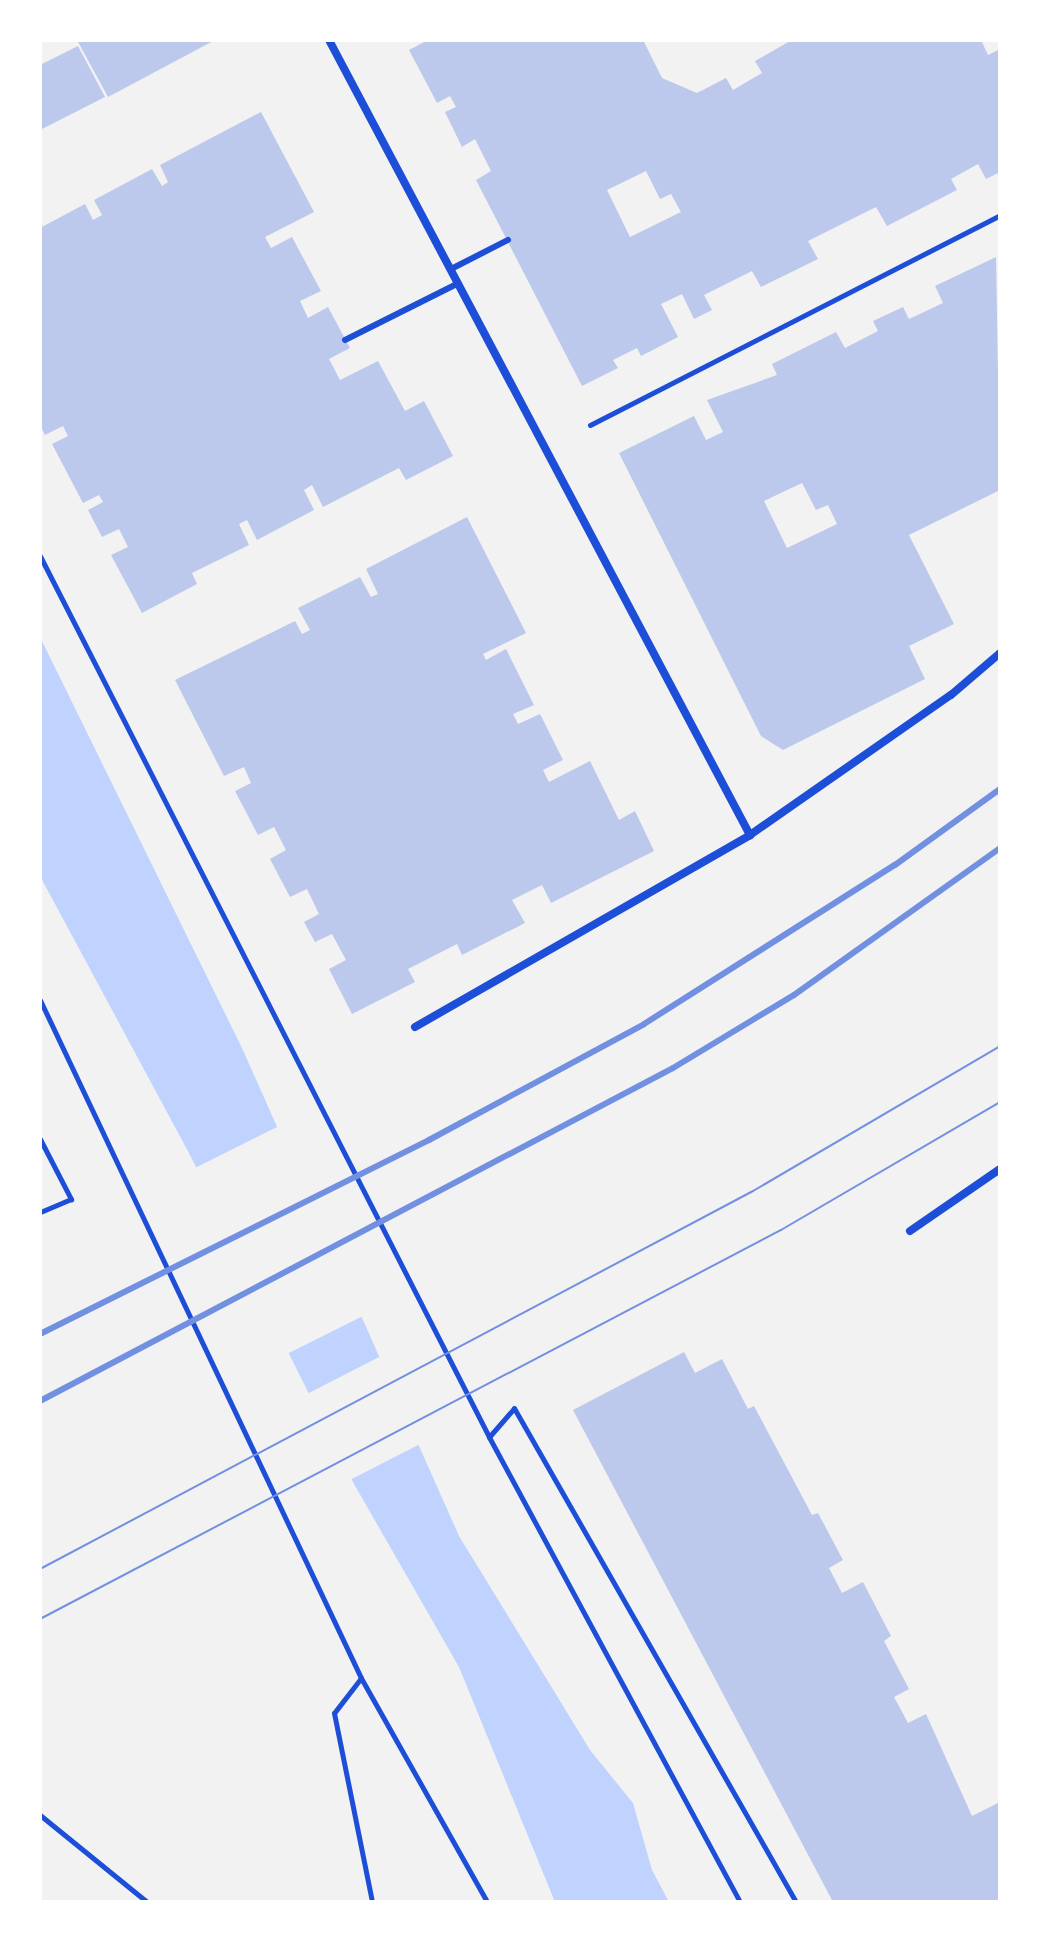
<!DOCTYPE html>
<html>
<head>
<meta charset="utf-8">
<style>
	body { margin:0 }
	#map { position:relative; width:1040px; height:1942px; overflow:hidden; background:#f2f2f2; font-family:"Nunito Sans",sans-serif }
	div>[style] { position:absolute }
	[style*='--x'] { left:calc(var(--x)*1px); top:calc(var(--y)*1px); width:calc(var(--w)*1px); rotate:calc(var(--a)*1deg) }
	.water>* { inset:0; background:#bfd3fe }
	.pier>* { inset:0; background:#f2f2f2 }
	.building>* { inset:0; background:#bdc9ec }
	.path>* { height:5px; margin:-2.5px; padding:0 2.5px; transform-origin:2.5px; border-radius:2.5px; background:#1d4ed8 }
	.service>* { height:6px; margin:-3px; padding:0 3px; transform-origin:3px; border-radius:3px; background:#1d4ed8 }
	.minor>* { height:8px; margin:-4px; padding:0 4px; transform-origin:4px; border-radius:4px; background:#1d4ed8 }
	.tram>* { height:2px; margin:-1px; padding:0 1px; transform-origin:1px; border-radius:1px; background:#7290e2 }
	.rail>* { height:6px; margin:-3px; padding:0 3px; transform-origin:3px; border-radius:3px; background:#7290e2 }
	span { translate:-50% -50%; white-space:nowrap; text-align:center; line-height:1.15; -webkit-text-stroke:6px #fff; paint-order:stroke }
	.frame { position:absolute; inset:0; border:42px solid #fff; pointer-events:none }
</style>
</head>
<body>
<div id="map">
	<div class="water">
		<i style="clip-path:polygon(40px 637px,242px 1048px,459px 1536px,590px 1750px,633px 1803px,652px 1870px,669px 1902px,555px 1902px,459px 1667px,354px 1484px,190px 1155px,40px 876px)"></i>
	</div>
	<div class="pier">
		<i style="clip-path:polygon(281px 1125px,365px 1315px,285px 1355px,193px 1169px)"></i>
		<i style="clip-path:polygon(383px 1355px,422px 1443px,348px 1481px,305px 1395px)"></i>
	</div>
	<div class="building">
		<i style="clip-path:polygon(77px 40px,215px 40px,108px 97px)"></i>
		<i style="clip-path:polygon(evenodd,428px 40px,643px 40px,662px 78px,697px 93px,726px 78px,733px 90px,762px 73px,755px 61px,792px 40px,981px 40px,988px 55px,1000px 49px,1000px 172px,986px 179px,978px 164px,951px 179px,957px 190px,887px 226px,876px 207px,808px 241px,818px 259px,761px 287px,752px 271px,704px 295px,712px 310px,694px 319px,682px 294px,661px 304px,678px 337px,641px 356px,637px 348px,613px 360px,618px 368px,582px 386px,476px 180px,491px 171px,475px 139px,462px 147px,445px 112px,456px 107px,450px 96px,437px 103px,409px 50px,428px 40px,646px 171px,660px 199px,671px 194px,681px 212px,630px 237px,607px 190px,646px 171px)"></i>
		<i style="clip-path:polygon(78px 46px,105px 97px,40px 130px,40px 65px)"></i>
		<i style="clip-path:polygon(261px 112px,314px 212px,265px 237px,271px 248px,292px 237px,321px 291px,300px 301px,308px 318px,328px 307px,350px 348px,329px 359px,340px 380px,378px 361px,405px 411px,424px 401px,453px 456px,406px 480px,399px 468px,323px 507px,312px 485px,304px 490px,314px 510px,257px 540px,247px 520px,239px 524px,249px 545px,192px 573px,197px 584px,142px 613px,111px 555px,128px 547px,119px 529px,102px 537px,88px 510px,103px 502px,99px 495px,83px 503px,52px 444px,68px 436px,63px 426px,45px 435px,40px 425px,40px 228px,85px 204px,93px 220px,102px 215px,94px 200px,152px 169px,162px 186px,168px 182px,160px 165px)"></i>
		<i style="clip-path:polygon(evenodd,996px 257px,1000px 490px,909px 535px,954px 624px,909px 646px,925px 679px,783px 750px,761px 736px,619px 453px,694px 416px,706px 440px,723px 432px,707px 400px,777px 375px,772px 364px,836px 332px,845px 348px,878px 331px,873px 321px,903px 307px,909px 319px,943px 303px,935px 286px,996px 257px,802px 483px,816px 510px,828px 505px,837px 524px,787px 548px,764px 501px,802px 483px)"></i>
		<i style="clip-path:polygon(467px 517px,526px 633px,483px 654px,486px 660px,506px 649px,534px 705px,513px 714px,518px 724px,540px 714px,563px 760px,543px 770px,549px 782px,590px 761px,619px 820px,635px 811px,654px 851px,551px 903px,542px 885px,512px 900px,525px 923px,462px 955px,457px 944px,408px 969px,415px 982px,352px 1014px,329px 969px,346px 960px,332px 934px,315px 942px,304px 922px,319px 914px,307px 889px,290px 897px,270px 859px,286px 850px,274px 827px,258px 835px,235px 791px,251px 783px,244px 767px,224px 776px,175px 680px,295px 621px,302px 634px,310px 630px,298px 608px,360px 577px,371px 597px,378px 594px,366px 569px)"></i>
		<i style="clip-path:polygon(684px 1352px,695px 1373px,722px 1359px,748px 1409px,754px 1406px,812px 1515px,818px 1513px,843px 1560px,829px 1568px,842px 1593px,863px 1582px,891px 1636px,884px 1641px,909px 1689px,894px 1697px,908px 1723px,926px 1714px,972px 1816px,1000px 1802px,1000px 1902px,833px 1902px,573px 1410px)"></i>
	</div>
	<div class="path">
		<i style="--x:590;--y:425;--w:461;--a:-27.1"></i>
		<i style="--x:40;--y:556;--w:989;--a:62.99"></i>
		<i style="--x:489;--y:1437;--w:528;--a:61.64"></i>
		<i style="--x:40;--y:1000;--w:750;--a:64.66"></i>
		<i style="--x:361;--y:1678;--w:257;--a:60.6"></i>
		<i style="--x:40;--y:1139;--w:68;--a:62.7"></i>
		<i style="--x:71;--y:1199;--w:34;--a:157"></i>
		<i style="--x:489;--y:1437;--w:38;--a:-49"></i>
		<i style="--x:514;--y:1408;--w:569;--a:60.28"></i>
		<i style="--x:361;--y:1678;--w:44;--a:127.6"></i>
		<i style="--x:334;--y:1713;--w:193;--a:78.6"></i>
		<i style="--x:40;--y:1815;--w:138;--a:39.1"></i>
	</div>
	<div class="service">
		<i style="--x:451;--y:269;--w:64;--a:-27"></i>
		<i style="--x:345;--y:340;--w:125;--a:-26.6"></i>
	</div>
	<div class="minor">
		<i style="--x:329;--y:40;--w:900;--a:62.1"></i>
		<i style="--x:415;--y:1027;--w:386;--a:-29.8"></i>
		<i style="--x:750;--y:835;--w:245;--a:-34.9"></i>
		<i style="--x:951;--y:695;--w:65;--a:-40.6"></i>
		<i style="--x:910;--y:1231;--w:109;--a:-34.6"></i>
	</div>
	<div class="tram">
		<i style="--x:40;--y:1569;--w:807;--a:-27.93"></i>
		<i style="--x:753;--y:1191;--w:286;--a:-30.4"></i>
		<i style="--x:40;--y:1619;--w:837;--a:-27.7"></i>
		<i style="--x:781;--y:1230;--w:254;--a:-30.3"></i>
	</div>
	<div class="rail">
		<i style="--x:40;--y:1334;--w:435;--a:-26.5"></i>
		<i style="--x:429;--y:1140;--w:244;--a:-28.3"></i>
		<i style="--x:644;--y:1024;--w:297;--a:-32.4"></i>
		<i style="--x:895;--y:865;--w:130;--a:-35.9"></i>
		<i style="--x:40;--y:1401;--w:715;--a:-27.75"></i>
		<i style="--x:673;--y:1068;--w:141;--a:-31.1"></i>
		<i style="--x:794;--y:995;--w:253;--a:-35.5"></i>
	</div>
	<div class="frame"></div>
</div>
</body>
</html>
